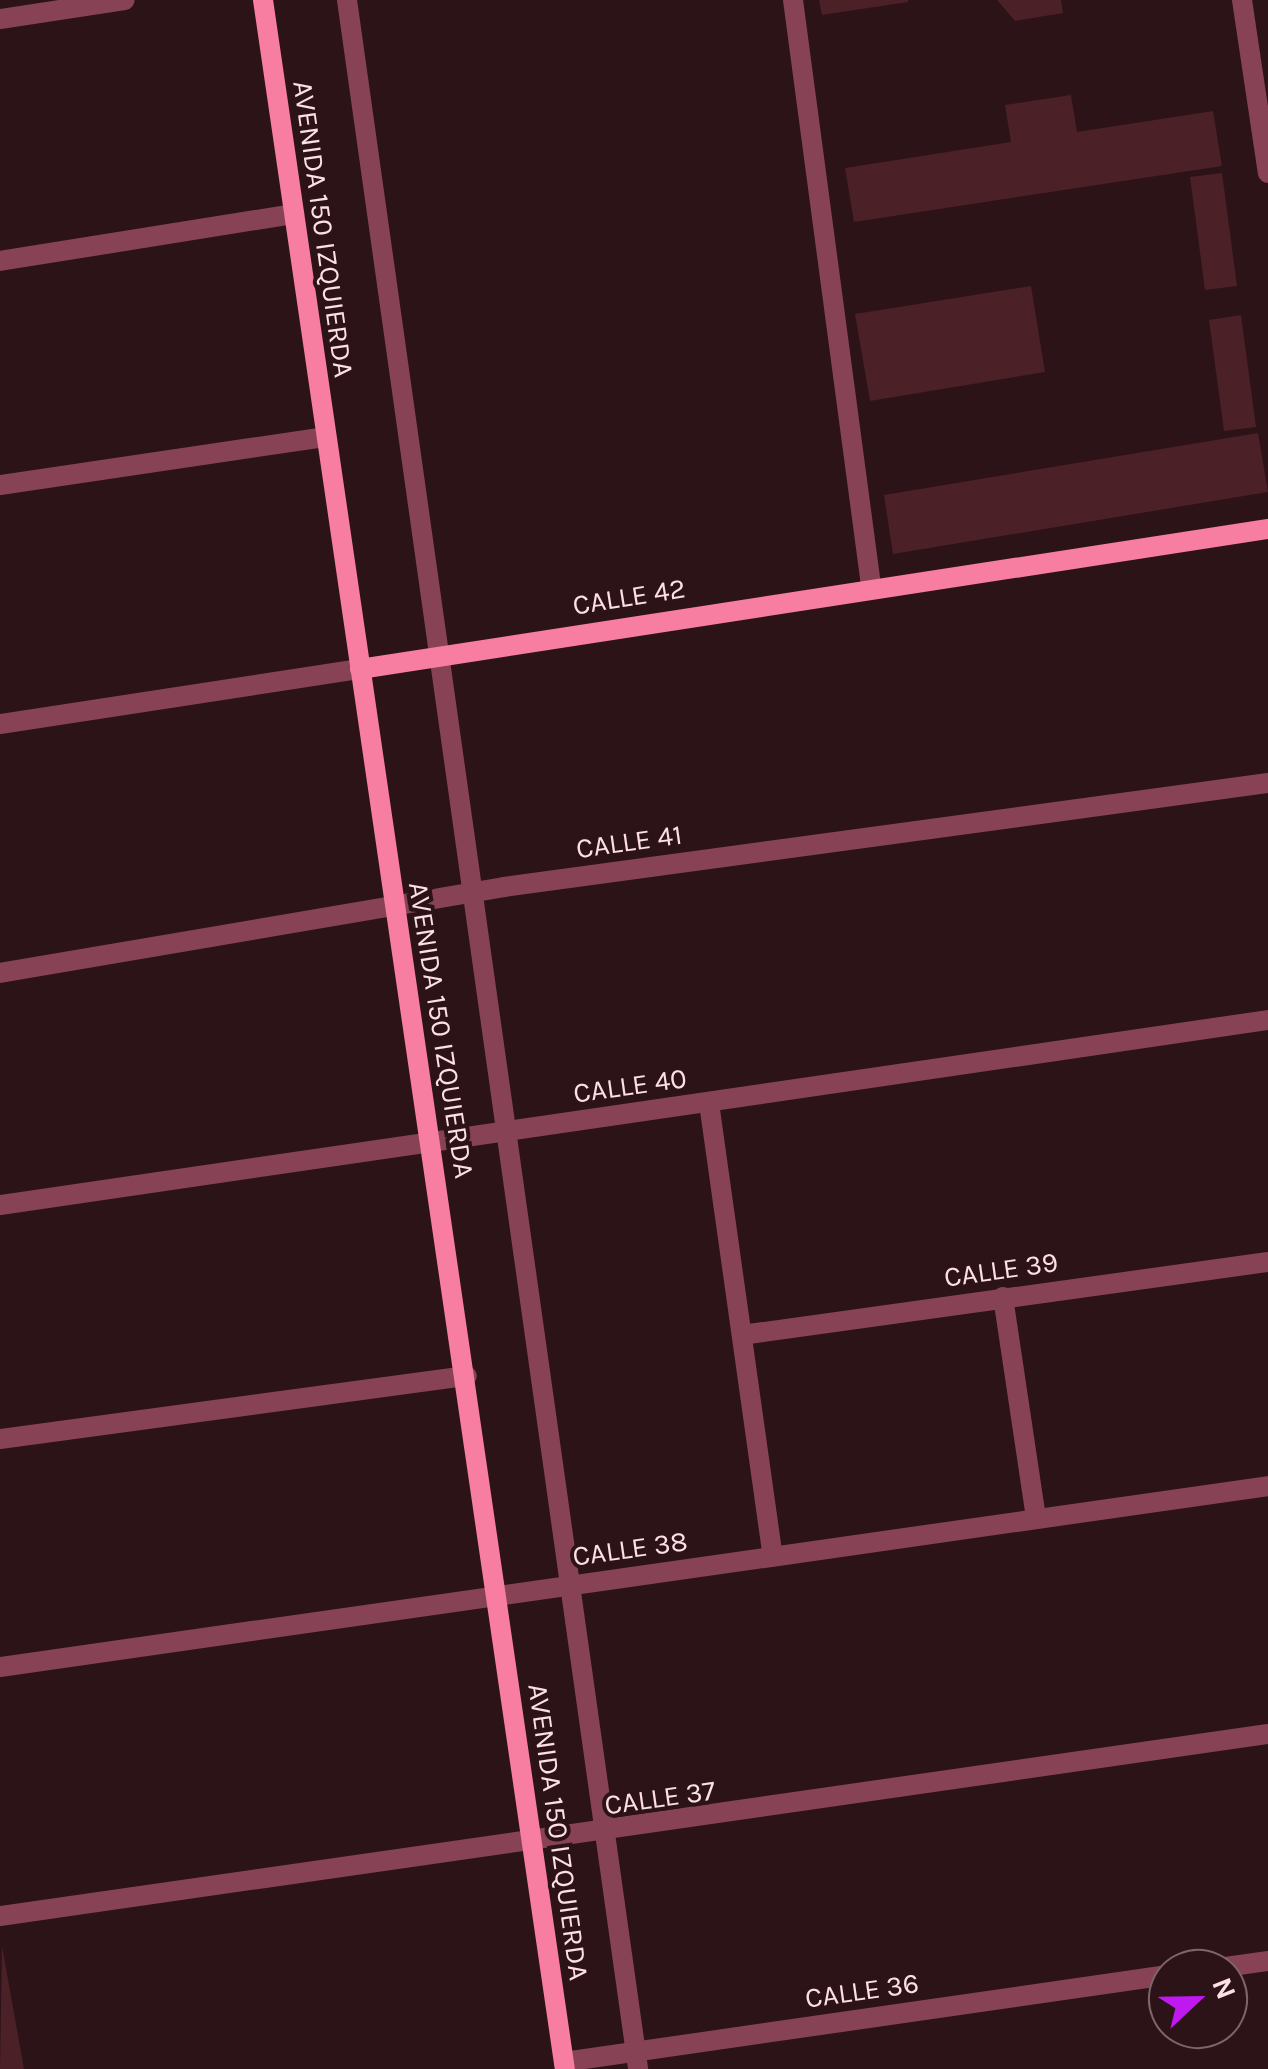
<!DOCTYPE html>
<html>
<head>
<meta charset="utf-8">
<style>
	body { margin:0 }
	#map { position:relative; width:1268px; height:2069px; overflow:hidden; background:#2b1317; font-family:Karla,sans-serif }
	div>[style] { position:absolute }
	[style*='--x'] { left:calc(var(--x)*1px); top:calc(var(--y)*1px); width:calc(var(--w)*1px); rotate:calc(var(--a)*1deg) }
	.building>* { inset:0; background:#4b2026 }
	.street>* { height:20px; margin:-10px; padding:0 10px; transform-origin:10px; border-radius:10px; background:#874255 }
	.secondary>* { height:20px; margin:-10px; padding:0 10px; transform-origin:10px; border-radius:10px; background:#f77da1 }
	span { translate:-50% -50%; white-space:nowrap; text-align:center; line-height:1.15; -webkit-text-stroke:8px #2b1317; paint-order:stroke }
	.street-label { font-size:28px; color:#fddfe5 }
	.north { position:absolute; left:1148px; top:1949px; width:100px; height:100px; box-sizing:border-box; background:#2b1317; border:2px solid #7f6569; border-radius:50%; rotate:68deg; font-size:28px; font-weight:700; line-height:40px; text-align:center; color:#fddfe5 }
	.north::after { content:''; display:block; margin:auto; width:35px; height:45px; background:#c018f0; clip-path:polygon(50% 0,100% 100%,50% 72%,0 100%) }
</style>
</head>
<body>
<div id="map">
	<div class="building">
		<i style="clip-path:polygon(819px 0,908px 0,908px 2px,822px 15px)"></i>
		<i style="clip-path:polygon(997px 0,1061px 0,1063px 13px,1015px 21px)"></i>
		<i style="clip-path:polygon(1071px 95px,1077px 132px,1213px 111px,1222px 166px,854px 222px,845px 168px,1011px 142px,1005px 105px)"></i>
		<i style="clip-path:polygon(1222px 173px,1237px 286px,1205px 290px,1190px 177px)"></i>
		<i style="clip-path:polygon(1031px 286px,1045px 372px,870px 401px,855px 314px)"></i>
		<i style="clip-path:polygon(1241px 315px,1256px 427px,1224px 431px,1209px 320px)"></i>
		<i style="clip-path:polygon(1258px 433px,1268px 492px,893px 554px,884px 495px)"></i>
		<i style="clip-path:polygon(2px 1946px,24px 2069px,0 2069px)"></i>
	</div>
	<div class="street">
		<i style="--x:347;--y:0;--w:2089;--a:81.99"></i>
		<i style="--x:793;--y:0;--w:590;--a:82.41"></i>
		<i style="--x:1242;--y:0;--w:175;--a:81.5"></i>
		<i style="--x:0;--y:19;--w:126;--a:-8.6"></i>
		<i style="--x:0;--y:261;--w:298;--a:-9.1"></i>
		<i style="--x:0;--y:485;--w:328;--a:-8.4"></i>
		<i style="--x:0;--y:724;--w:364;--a:-8.7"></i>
		<i style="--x:0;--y:973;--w:511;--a:-9.68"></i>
		<i style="--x:504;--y:887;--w:771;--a:-7.75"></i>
		<i style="--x:709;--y:1103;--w:458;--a:82"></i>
		<i style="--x:0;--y:1205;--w:1281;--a:-8.3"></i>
		<i style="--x:1003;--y:1297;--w:224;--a:81.5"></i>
		<i style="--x:742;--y:1335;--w:531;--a:-7.9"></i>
		<i style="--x:0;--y:1439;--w:471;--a:-7.7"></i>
		<i style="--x:0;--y:1667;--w:1281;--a:-8.12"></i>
		<i style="--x:0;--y:1916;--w:1281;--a:-8.17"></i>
		<i style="--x:1211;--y:1969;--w:58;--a:-8"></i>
		<i style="--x:564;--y:2062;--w:610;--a:-8.2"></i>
	</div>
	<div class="secondary">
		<i style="--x:263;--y:0;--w:2091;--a:81.7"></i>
		<i style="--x:360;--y:669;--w:919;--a:-8.77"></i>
	</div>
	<div class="street-label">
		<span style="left:323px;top:229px;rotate:82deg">AVENIDA 150 IZQUIERDA</span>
		<span style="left:629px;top:597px;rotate:-9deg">CALLE 42</span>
		<span style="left:629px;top:842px;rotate:-8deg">CALLE 41</span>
		<span style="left:441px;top:1030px;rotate:81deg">AVENIDA 150 IZQUIERDA</span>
		<span style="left:630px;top:1086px;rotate:-8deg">CALLE 40</span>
		<span style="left:1001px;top:1270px;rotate:-8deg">CALLE 39</span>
		<span style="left:630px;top:1549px;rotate:-8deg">CALLE 38</span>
		<span style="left:660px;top:1798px;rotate:-8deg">CALLE 37</span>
		<span style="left:558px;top:1832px;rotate:82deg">AVENIDA 150 IZQUIERDA</span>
		<span style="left:862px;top:1991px;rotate:-8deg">CALLE 36</span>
	</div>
	<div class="north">N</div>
</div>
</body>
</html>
